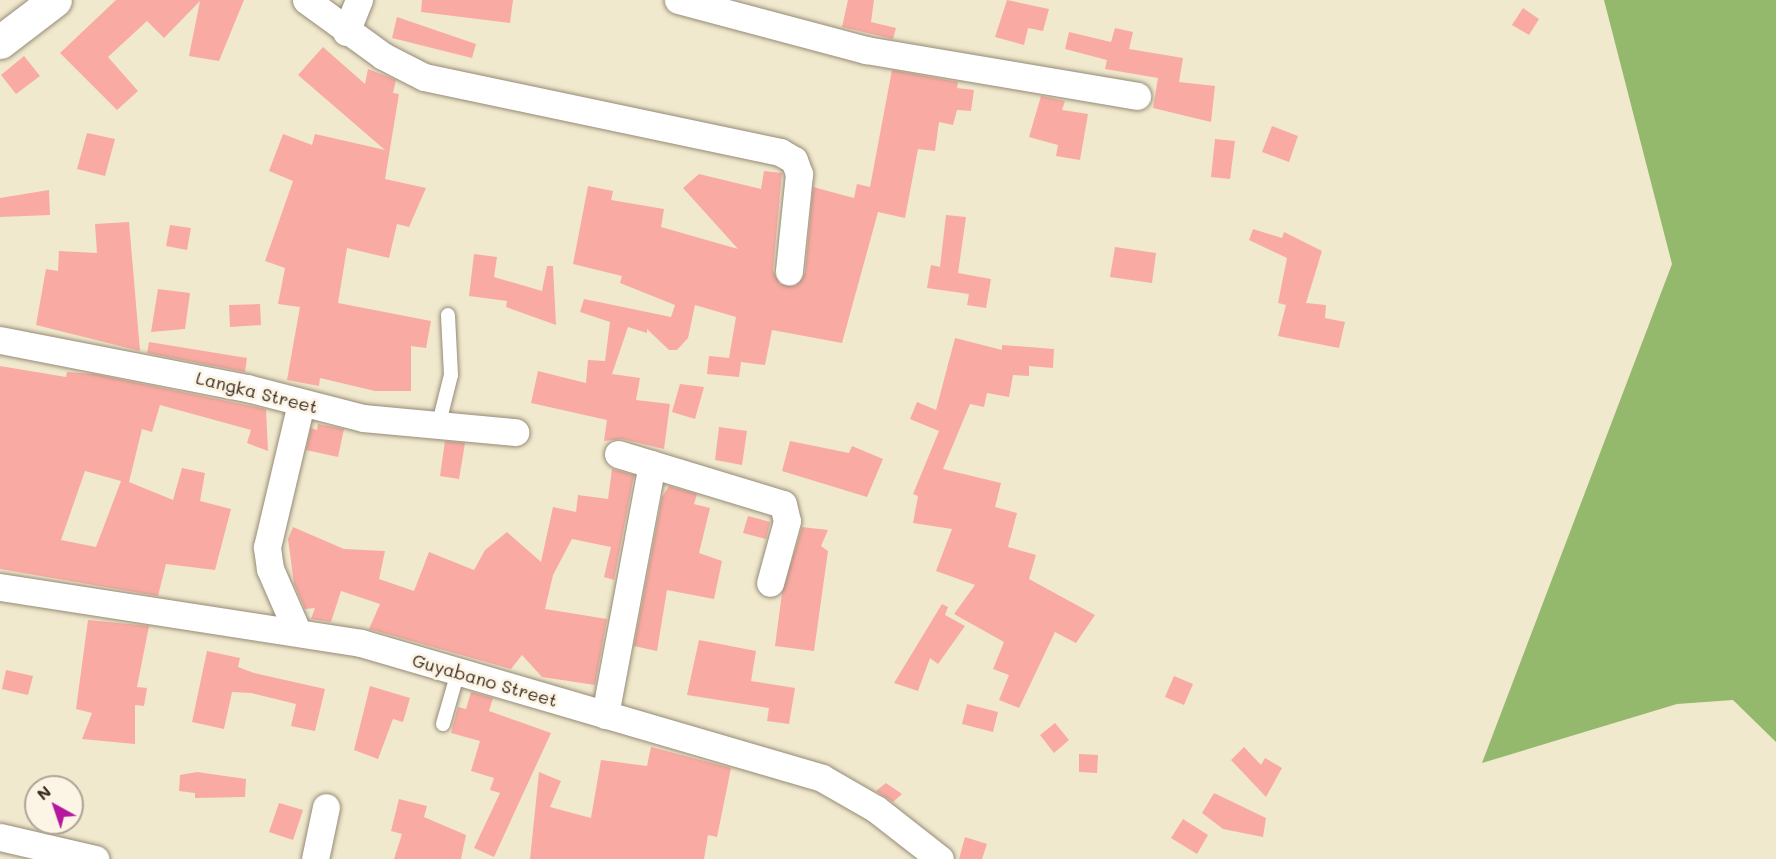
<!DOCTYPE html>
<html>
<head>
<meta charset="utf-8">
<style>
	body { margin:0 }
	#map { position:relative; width:1776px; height:859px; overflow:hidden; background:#f0e9ce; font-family:Mali,sans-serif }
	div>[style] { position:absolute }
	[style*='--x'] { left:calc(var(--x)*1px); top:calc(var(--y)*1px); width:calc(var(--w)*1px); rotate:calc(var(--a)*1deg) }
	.forest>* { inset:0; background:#94b86c }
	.building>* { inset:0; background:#f9aba3 }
	.roads { filter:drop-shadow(0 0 2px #968a76) drop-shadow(0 0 2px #968a76) }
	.service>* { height:14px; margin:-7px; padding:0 7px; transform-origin:7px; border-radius:7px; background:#fff }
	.minor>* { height:27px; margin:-13.5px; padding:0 13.5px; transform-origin:13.5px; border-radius:13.5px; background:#fff }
	.tertiary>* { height:33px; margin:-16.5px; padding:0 16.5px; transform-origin:16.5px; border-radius:16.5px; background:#fff }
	span { translate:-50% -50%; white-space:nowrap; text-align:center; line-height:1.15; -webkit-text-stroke:6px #fcf5e5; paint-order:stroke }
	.street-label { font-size:18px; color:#3b2a1e }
	.north { position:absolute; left:24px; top:775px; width:60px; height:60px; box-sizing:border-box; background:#fcf5e5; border:2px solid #afa495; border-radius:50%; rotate:320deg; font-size:16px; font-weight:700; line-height:24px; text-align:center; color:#3b2a1e }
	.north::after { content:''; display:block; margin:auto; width:21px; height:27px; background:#b5179e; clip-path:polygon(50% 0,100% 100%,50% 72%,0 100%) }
</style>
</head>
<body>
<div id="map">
	<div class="forest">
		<i style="clip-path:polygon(1604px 0,1776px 0,1776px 742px,1733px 700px,1677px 704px,1482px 763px,1672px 264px)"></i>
	</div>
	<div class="building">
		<i style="clip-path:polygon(116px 0,244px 0,219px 61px,189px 56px,200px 1px,164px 38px,147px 21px,108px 57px,138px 91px,117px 110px,60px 53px)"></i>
		<i style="clip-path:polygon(422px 0,513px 0,510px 23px,421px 12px)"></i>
		<i style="clip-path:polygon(848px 0,874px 0,871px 22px,896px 28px,893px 39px,842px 27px)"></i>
		<i style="clip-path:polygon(1007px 0,1049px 9px,1043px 31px,1028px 28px,1024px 45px,995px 37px)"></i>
		<i style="clip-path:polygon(1523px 8px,1539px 19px,1529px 35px,1512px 25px)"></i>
		<i style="clip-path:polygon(397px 17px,476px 44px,472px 58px,392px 38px)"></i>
		<i style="clip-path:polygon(1115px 28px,1133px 32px,1129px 49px,1183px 58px,1179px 82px,1215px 86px,1211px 122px,1153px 108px,1158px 78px,1105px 69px,1107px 60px,1065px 49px,1069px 32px,1111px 42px)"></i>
		<i style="clip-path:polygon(323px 47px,365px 84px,368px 69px,396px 80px,393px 93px,399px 94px,385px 179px,426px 188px,409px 227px,397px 224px,389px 258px,347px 248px,338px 303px,431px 321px,426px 348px,411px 346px,411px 391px,375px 391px,320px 378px,319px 386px,287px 380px,300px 307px,278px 304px,285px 268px,265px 261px,293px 181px,269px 171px,283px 134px,312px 145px,315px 134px,385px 150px,298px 75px)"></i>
		<i style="clip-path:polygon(24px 56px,40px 76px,16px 94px,1px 75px)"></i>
		<i style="clip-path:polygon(892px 70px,958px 82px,957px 88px,974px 90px,971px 111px,957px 110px,953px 125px,939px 122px,935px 151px,918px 149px,905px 218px,878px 212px,842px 343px,772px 330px,765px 365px,741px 362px,739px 377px,707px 374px,709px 356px,729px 358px,736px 317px,695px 305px,688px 338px,677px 350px,669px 350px,647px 329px,647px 333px,628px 327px,612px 374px,640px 378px,636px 400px,670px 404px,664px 449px,622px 439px,604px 441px,607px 420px,531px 403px,538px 371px,586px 383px,588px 360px,605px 361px,610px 322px,580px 312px,584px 299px,671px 317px,675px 305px,620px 283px,622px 276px,573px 264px,588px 186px,613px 191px,611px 200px,664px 209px,661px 227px,738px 249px,683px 188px,699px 174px,761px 189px,764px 171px,782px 173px,773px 270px,780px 284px,795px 286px,805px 273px,813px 187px,854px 198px,857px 184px,870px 187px)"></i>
		<i style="clip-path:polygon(1041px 96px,1065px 101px,1062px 110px,1088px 114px,1080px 160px,1056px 156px,1058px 145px,1029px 137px)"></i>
		<i style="clip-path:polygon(1272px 126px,1298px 136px,1289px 162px,1262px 152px)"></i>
		<i style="clip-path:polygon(87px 133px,115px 139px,105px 176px,77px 169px)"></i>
		<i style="clip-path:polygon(1215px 139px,1235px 141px,1230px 179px,1211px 177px)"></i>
		<i style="clip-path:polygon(49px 190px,50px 215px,0 217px,0 198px)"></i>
		<i style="clip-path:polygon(946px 215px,966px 217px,958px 273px,991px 279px,986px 308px,967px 305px,969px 294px,927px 288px,931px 265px,940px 267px)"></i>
		<i style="clip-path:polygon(129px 222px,140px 351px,36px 325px,46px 269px,58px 271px,59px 251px,97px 253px,95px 224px)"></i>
		<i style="clip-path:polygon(170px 225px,191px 228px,187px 250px,166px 246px)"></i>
		<i style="clip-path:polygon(1253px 229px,1282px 238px,1284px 232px,1322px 251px,1306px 303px,1326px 305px,1325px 318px,1345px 322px,1339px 348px,1278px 336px,1286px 305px,1278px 303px,1287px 258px,1249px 240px)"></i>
		<i style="clip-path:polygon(1115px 247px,1156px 253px,1152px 283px,1110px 277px)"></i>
		<i style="clip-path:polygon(474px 254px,497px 257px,494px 277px,542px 291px,547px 266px,553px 266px,556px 325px,506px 307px,507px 301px,469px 296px)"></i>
		<i style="clip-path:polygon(158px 289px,190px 293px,185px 329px,151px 332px)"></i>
		<i style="clip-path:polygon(260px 304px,261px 325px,230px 327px,229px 305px)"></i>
		<i style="clip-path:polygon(955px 338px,1002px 350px,1002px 345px,1054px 349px,1053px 368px,1029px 366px,1029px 376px,1013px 375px,1009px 397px,987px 393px,984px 407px,970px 404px,943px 469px,1001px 483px,995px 507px,1017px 513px,1008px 547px,1036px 555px,1029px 579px,1095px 615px,1076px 643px,1055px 632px,1019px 708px,999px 700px,1009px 675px,993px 669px,1004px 642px,954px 614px,975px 585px,936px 571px,952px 529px,913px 523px,918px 496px,913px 494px,939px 431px,910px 419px,917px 402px,936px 410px)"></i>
		<i style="clip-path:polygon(149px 342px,247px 358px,245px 372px,147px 353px)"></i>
		<i style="clip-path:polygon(evenodd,0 366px,66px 377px,67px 372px,94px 374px,266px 409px,268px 451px,247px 443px,251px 430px,160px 405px,152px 432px,142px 429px,129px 482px,173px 500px,182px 468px,205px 473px,200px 501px,231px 509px,215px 570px,166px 564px,158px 596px,0 569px,0 366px,85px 471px,121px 481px,96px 547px,61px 540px,85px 471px)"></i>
		<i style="clip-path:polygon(680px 384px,704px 387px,695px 419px,672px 412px)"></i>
		<i style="clip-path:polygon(318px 424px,344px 429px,338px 457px,306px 450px,311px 428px,317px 430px)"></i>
		<i style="clip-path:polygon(719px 427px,747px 431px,742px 465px,715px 460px)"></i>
		<i style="clip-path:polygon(445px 441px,465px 443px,459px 479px,440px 476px)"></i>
		<i style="clip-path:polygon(790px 441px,849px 453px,852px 446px,883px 459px,867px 497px,782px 471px)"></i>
		<i style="clip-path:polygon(612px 469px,634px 475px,614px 580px,604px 577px,611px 547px,572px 539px,553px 575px,545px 609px,607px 619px,595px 685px,542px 677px,522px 655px,511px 669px,369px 629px,380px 604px,341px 591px,331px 622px,311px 619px,315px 608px,305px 609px,294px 584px,288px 539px,293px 527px,344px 549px,385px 551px,379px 579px,414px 591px,429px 552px,474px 570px,485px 550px,507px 532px,541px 562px,553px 507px,576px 512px,578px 495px,608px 499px)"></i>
		<i style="clip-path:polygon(669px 486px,697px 494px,694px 504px,710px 508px,699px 553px,722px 561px,714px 599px,667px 590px,657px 651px,634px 646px,662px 497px)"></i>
		<i style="clip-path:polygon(748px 516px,770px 522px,766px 539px,743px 533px)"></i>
		<i style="clip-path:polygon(802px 527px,828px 530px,821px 546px,828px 551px,814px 651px,775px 646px,782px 593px)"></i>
		<i style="clip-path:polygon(942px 604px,948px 607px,945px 615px,965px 626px,938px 664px,930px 658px,918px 691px,894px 683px)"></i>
		<i style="clip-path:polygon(88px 620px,149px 626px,137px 687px,147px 688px,144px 706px,135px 705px,135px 744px,82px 739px,92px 713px,76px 709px)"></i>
		<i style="clip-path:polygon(699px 640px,756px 651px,751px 681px,795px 688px,789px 724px,767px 721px,769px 708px,687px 695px)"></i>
		<i style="clip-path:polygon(207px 651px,240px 658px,238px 667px,254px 673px,325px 689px,315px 731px,291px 726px,296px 704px,251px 693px,232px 692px,224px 729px,192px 722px)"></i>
		<i style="clip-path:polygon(6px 670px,33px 676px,28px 695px,2px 689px)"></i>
		<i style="clip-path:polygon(1174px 676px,1193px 684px,1184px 705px,1165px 697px)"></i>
		<i style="clip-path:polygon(370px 686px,410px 698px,403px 722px,393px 719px,378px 759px,354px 750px)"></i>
		<i style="clip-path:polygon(471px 692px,493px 698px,489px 711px,551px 733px,494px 857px,474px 848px,500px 793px,490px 790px,494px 778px,471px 771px,480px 741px,451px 733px,458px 707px,466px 709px)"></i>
		<i style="clip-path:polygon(967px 704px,998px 712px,993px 732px,962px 724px)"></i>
		<i style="clip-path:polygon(1055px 723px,1069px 740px,1054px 753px,1040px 735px)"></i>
		<i style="clip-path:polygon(651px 747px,731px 768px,717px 837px,708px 835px,704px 859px,530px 859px,539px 772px,561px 781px,550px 807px,591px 818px,601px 760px,647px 766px)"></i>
		<i style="clip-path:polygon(1244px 747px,1261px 765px,1265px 758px,1282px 768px,1266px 797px,1231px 760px)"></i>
		<i style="clip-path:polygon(1079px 754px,1098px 755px,1097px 773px,1079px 772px)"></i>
		<i style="clip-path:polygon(197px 772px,246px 779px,245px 797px,195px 798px,195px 793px,179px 791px,180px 775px)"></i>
		<i style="clip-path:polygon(886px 783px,902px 794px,893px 802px,876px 791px)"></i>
		<i style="clip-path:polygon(1214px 793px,1266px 818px,1263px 837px,1223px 829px,1202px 813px)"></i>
		<i style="clip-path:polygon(399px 799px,427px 806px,424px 817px,466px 835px,461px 859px,394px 859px,402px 834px,391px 831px)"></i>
		<i style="clip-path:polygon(279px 803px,303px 810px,293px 840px,269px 832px)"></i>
		<i style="clip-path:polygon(1183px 819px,1208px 835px,1197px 854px,1171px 838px)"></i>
		<i style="clip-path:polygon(965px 837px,987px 844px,982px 859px,959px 859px)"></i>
	</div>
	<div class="roads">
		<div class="service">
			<i style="--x:439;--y:423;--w:49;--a:-76"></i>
			<i style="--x:451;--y:375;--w:60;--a:-92.9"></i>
			<i style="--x:443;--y:724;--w:54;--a:-73.9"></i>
		</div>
		<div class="minor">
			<i style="--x:306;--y:0;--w:95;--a:36"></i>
			<i style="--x:383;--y:56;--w:46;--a:27.1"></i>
			<i style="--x:424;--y:77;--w:364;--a:11.9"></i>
			<i style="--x:780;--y:152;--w:16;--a:30"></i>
			<i style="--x:794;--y:160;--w:15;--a:70"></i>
			<i style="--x:799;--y:174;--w:98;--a:95.9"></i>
			<i style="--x:678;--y:0;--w:195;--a:14.9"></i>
			<i style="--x:866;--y:50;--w:275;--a:9.6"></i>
			<i style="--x:346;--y:32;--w:35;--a:-68"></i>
			<i style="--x:0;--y:340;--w:252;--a:11"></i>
			<i style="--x:247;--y:388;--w:120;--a:14.5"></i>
			<i style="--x:363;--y:418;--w:153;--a:5.3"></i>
			<i style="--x:618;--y:454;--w:172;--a:16.9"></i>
			<i style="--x:783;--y:504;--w:17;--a:77"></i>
			<i style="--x:787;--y:521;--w:64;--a:105.3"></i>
			<i style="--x:0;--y:587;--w:365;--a:8.8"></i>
			<i style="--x:361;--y:643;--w:480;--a:16.3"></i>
			<i style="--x:822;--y:778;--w:62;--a:29.9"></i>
			<i style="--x:876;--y:809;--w:81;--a:38"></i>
			<i style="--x:297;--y:631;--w:68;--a:-113.5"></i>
			<i style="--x:270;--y:569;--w:22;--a:-98"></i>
			<i style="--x:267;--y:547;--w:148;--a:-76.7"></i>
			<i style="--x:605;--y:715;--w:255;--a:-79.4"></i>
			<i style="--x:0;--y:837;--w:98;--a:13"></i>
			<i style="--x:315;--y:859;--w:53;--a:-78.1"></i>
		</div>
		<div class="tertiary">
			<i style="--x:0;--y:42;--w:69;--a:-37.4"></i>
		</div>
	</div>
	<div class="street-label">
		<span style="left:257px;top:392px;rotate:14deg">Langka Street</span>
		<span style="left:485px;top:680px;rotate:16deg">Guyabano Street</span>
	</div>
	<div class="north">N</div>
</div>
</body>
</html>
